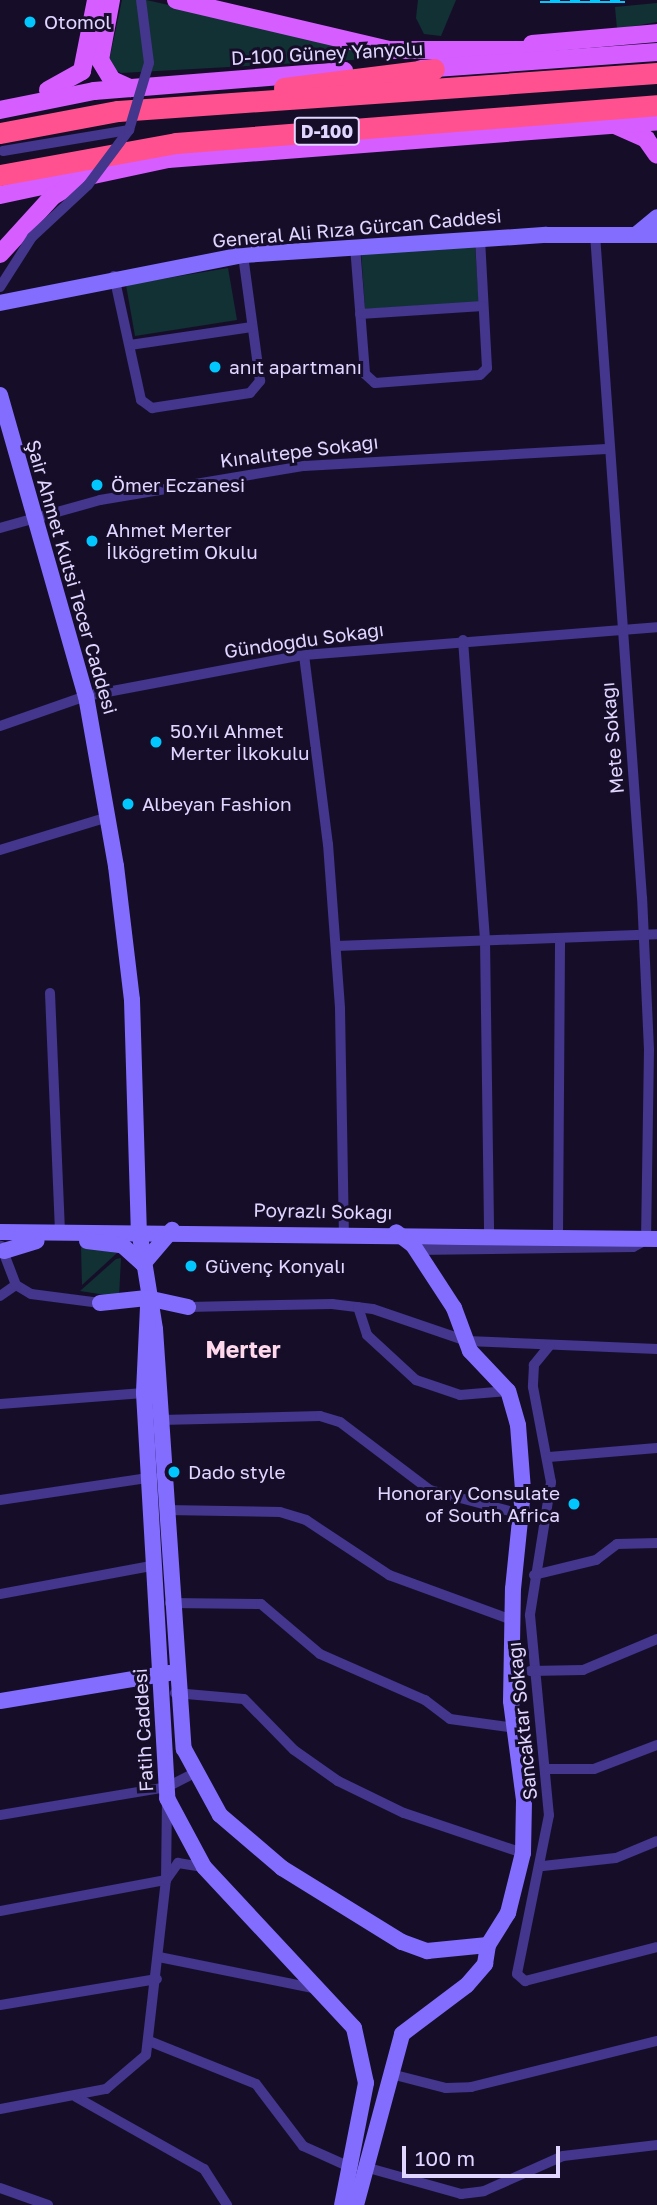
<!DOCTYPE html>
<html>
<head>
<meta charset="utf-8">
<style>
	body { margin:0 }
	#map { position:relative; width:657px; height:2205px; overflow:hidden; background:#160e29; font-family:"Golos Text",sans-serif }
	div>[style] { position:absolute }
	[style*='--x'] { left:calc(var(--x)*1px); top:calc(var(--y)*1px); width:calc(var(--w)*1px); rotate:calc(var(--a)*1deg) }
	.green>* { inset:0; background:#113134 }
	.street>* { height:10px; margin:-5px; padding:0 5px; transform-origin:5px; border-radius:5px; background:#43368c }
	.secondary>* { height:16px; margin:-8px; padding:0 8px; transform-origin:8px; border-radius:8px; background:#836dff }
	.primary>* { height:18px; margin:-9px; padding:0 9px; transform-origin:9px; border-radius:9px; background:#d65dff }
	.highway>* { height:21px; margin:-10.5px; padding:0 10.5px; transform-origin:10.5px; border-radius:10.5px; background:#ff518f }
	.rail>* { height:6px; margin-top:-3px; transform-origin:0; background:repeating-linear-gradient(90deg,#160e29 0 10px,#02c7ff 0 20px); box-sizing:border-box; border-block:2px solid #02c7ff }
	.street-bridge>* { height:10px; margin:-5px; padding:0 5px; transform-origin:5px; border-radius:5px; background:#43368c }
	.dots>* { width:19px; height:19px; translate:-50% -50%; box-sizing:border-box; border:4px solid #160e29; border-radius:50% }
	span { translate:-50% -50%; white-space:nowrap; text-align:center; line-height:1.15; -webkit-text-stroke:6px #160e29; paint-order:stroke }
	.shield-label span { padding:2px 5px; background:#160e29; border:2px solid; border-radius:5px; -webkit-text-stroke-width:0 }
	.shield-label { font-size:18px; color:#e0d6ff; font-weight:700 }
	.poi-label { font-size:19px; color:#e0d6ff }
	.left { translate:0 -50%; text-align:left }
	.right { translate:-100% -50%; text-align:right }
	.street-label { font-size:19px; color:#e0d6ff }
	.quarter-label { font-size:23px; color:#ffd8ec; font-weight:700 }
	.scale { position:absolute; left:402px; top:2146px; width:158px; height:32px; box-sizing:border-box; border:4px solid #e0d6ff; border-top:0; padding-left:9px; font-size:21px; line-height:24px; white-space:nowrap; color:#e0d6ff; -webkit-text-stroke:5px #160e29; paint-order:stroke }
</style>
</head>
<body>
<div id="map">
	<div class="green">
		<i style="clip-path:polygon(122px 0,146px 0,405px 57px,121px 73px,108px 66px)"></i>
		<i style="clip-path:polygon(418px 0,456px 0,441px 36px,424px 34px,416px 18px)"></i>
		<i style="clip-path:polygon(657px 3px,657px 22px,617px 29px,615px 7px)"></i>
		<i style="clip-path:polygon(475px 244px,479px 302px,365px 309px,361px 251px)"></i>
		<i style="clip-path:polygon(228px 268px,237px 320px,135px 336px,126px 285px)"></i>
		<i style="clip-path:polygon(81px 1247px,117px 1253px,82px 1285px)"></i>
		<i style="clip-path:polygon(121px 1258px,119px 1297px,80px 1291px,116px 1259px)"></i>
	</div>
	<div class="street">
		<i style="--x:3;--y:151;--w:128;--a:-9.5"></i>
		<i style="--x:355;--y:246;--w:128;--a:85.5"></i>
		<i style="--x:365;--y:374;--w:13;--a:42"></i>
		<i style="--x:375;--y:383;--w:105;--a:-4.4"></i>
		<i style="--x:480;--y:375;--w:10;--a:-45"></i>
		<i style="--x:487;--y:368;--w:129;--a:-93.1"></i>
		<i style="--x:114;--y:276;--w:127;--a:77.7"></i>
		<i style="--x:141;--y:400;--w:14;--a:36"></i>
		<i style="--x:152;--y:408;--w:99;--a:-8.7"></i>
		<i style="--x:250;--y:393;--w:16;--a:-50"></i>
		<i style="--x:260;--y:381;--w:127;--a:-97.7"></i>
		<i style="--x:360;--y:314;--w:123;--a:-3.7"></i>
		<i style="--x:130;--y:345;--w:123;--a:-8.4"></i>
		<i style="--x:0;--y:528;--w:104;--a:-15.6"></i>
		<i style="--x:100;--y:500;--w:207;--a:-9.5"></i>
		<i style="--x:304;--y:466;--w:303;--a:-3.2"></i>
		<i style="--x:463;--y:640;--w:301;--a:85.8"></i>
		<i style="--x:485;--y:940;--w:293;--a:89.2"></i>
		<i style="--x:304;--y:655;--w:191;--a:82.8"></i>
		<i style="--x:328;--y:844;--w:165;--a:85.8"></i>
		<i style="--x:340;--y:1009;--w:223;--a:89"></i>
		<i style="--x:0;--y:726;--w:91;--a:-19.2"></i>
		<i style="--x:86;--y:696;--w:222;--a:-10.7"></i>
		<i style="--x:304;--y:655;--w:354;--a:-4.5"></i>
		<i style="--x:0;--y:850;--w:113;--a:-17"></i>
		<i style="--x:336;--y:946;--w:321;--a:-2.1"></i>
		<i style="--x:50;--y:993;--w:238;--a:87.6"></i>
		<i style="--x:558;--y:1233;--w:295;--a:-89.6"></i>
		<i style="--x:417;--y:1250;--w:216;--a:-0.8"></i>
		<i style="--x:633;--y:1247;--w:15;--a:-28"></i>
		<i style="--x:646;--y:1240;--w:190;--a:-89.1"></i>
		<i style="--x:649;--y:1050;--w:152;--a:-92.6"></i>
		<i style="--x:642;--y:898;--w:665;--a:-94.05"></i>
		<i style="--x:16;--y:1285;--w:17;--a:31"></i>
		<i style="--x:31;--y:1294;--w:70;--a:7.4"></i>
		<i style="--x:0;--y:1296;--w:19;--a:-35"></i>
		<i style="--x:16;--y:1285;--w:42;--a:-111"></i>
		<i style="--x:188;--y:1307;--w:144;--a:-1.2"></i>
		<i style="--x:332;--y:1304;--w:41;--a:7"></i>
		<i style="--x:373;--y:1309;--w:99;--a:18.8"></i>
		<i style="--x:467;--y:1341;--w:190;--a:2.4"></i>
		<i style="--x:358;--y:1307;--w:29;--a:72"></i>
		<i style="--x:367;--y:1335;--w:67;--a:42.6"></i>
		<i style="--x:416;--y:1380;--w:46;--a:18.8"></i>
		<i style="--x:460;--y:1395;--w:48;--a:-4.8"></i>
		<i style="--x:550;--y:1345;--w:26;--a:129"></i>
		<i style="--x:534;--y:1365;--w:22;--a:93"></i>
		<i style="--x:533;--y:1387;--w:97;--a:79.3"></i>
		<i style="--x:551;--y:1482;--w:135;--a:99"></i>
		<i style="--x:530;--y:1615;--w:201;--a:84.6"></i>
		<i style="--x:549;--y:1815;--w:162;--a:101.4"></i>
		<i style="--x:517;--y:1974;--w:11;--a:41"></i>
		<i style="--x:525;--y:1981;--w:136;--a:-14.4"></i>
		<i style="--x:0;--y:1404;--w:144;--a:-4.4"></i>
		<i style="--x:160;--y:1420;--w:160;--a:-1.4"></i>
		<i style="--x:320;--y:1416;--w:21;--a:17"></i>
		<i style="--x:340;--y:1422;--w:113;--a:37.1"></i>
		<i style="--x:430;--y:1490;--w:94;--a:14.8"></i>
		<i style="--x:549;--y:1457;--w:108;--a:-4.8"></i>
		<i style="--x:0;--y:1500;--w:155;--a:-8.5"></i>
		<i style="--x:166;--y:1510;--w:114;--a:1"></i>
		<i style="--x:280;--y:1512;--w:27;--a:17"></i>
		<i style="--x:306;--y:1520;--w:100;--a:33.5"></i>
		<i style="--x:389;--y:1575;--w:131;--a:20.1"></i>
		<i style="--x:534;--y:1575;--w:64;--a:-13.6"></i>
		<i style="--x:596;--y:1560;--w:26;--a:-37"></i>
		<i style="--x:617;--y:1544;--w:40;--a:-1.4"></i>
		<i style="--x:0;--y:1594;--w:159;--a:-10.5"></i>
		<i style="--x:170;--y:1603;--w:91;--a:0.6"></i>
		<i style="--x:261;--y:1604;--w:77;--a:40.3"></i>
		<i style="--x:320;--y:1654;--w:115;--a:23.7"></i>
		<i style="--x:425;--y:1700;--w:31;--a:37"></i>
		<i style="--x:450;--y:1719;--w:66;--a:7.9"></i>
		<i style="--x:530;--y:1671;--w:53;--a:-1.1"></i>
		<i style="--x:583;--y:1670;--w:80;--a:-22.7"></i>
		<i style="--x:175;--y:1693;--w:69;--a:5"></i>
		<i style="--x:244;--y:1699;--w:71;--a:45.6"></i>
		<i style="--x:294;--y:1750;--w:54;--a:35.2"></i>
		<i style="--x:338;--y:1781;--w:73;--a:25.9"></i>
		<i style="--x:404;--y:1813;--w:126;--a:18.6"></i>
		<i style="--x:545;--y:1769;--w:49;--a:0"></i>
		<i style="--x:594;--y:1769;--w:67;--a:-20.9"></i>
		<i style="--x:0;--y:1815;--w:169;--a:-9.5"></i>
		<i style="--x:167;--y:1787;--w:30;--a:-27"></i>
		<i style="--x:543;--y:1866;--w:73;--a:-6.3"></i>
		<i style="--x:616;--y:1858;--w:44;--a:-22.5"></i>
		<i style="--x:0;--y:1911;--w:169;--a:-10.6"></i>
		<i style="--x:166;--y:1880;--w:21;--a:-55"></i>
		<i style="--x:178;--y:1863;--w:26;--a:9"></i>
		<i style="--x:159;--y:1957;--w:161;--a:11.4"></i>
		<i style="--x:0;--y:2005;--w:159;--a:-9.4"></i>
		<i style="--x:149;--y:2041;--w:115;--a:21.9"></i>
		<i style="--x:256;--y:2084;--w:78;--a:52.8"></i>
		<i style="--x:303;--y:2146;--w:54;--a:24.2"></i>
		<i style="--x:391;--y:2074;--w:57;--a:14.3"></i>
		<i style="--x:446;--y:2088;--w:25;--a:-2"></i>
		<i style="--x:471;--y:2087;--w:192;--a:-13.9"></i>
		<i style="--x:76;--y:2097;--w:147;--a:29.4"></i>
		<i style="--x:204;--y:2169;--w:43;--a:57.4"></i>
		<i style="--x:0;--y:2109;--w:108;--a:-10.7"></i>
		<i style="--x:106;--y:2089;--w:52;--a:-40.4"></i>
		<i style="--x:146;--y:2055;--w:176;--a:-83.5"></i>
		<i style="--x:166;--y:1880;--w:82;--a:-89.3"></i>
		<i style="--x:365;--y:2167;--w:100;--a:15.7"></i>
		<i style="--x:461;--y:2194;--w:23;--a:-7"></i>
		<i style="--x:484;--y:2191;--w:86;--a:-23.9"></i>
		<i style="--x:563;--y:2156;--w:95;--a:-6.7"></i>
		<i style="--x:0;--y:2188;--w:51;--a:19.5"></i>
	</div>
	<div class="secondary">
		<i style="--x:637;--y:234;--w:26;--a:-40"></i>
		<i style="--x:0;--y:303;--w:248;--a:-11.2"></i>
		<i style="--x:243;--y:255;--w:304;--a:-3.8"></i>
		<i style="--x:546;--y:235;--w:111;--a:0"></i>
		<i style="--x:0;--y:395;--w:313;--a:74.1"></i>
		<i style="--x:86;--y:696;--w:173;--a:80"></i>
		<i style="--x:116;--y:866;--w:135;--a:83.2"></i>
		<i style="--x:132;--y:1000;--w:230;--a:88.3"></i>
		<i style="--x:139;--y:1230;--w:100;--a:80.8"></i>
		<i style="--x:155;--y:1329;--w:421;--a:86.1"></i>
		<i style="--x:184;--y:1749;--w:75;--a:61.4"></i>
		<i style="--x:220;--y:1815;--w:82;--a:40.5"></i>
		<i style="--x:282;--y:1868;--w:141;--a:31.7"></i>
		<i style="--x:402;--y:1942;--w:27;--a:20"></i>
		<i style="--x:427;--y:1951;--w:61;--a:-5.6"></i>
		<i style="--x:0;--y:1232;--w:657;--a:0.61"></i>
		<i style="--x:87;--y:1241;--w:35;--a:7"></i>
		<i style="--x:122;--y:1245;--w:28;--a:42"></i>
		<i style="--x:143;--y:1264;--w:45;--a:-49.5"></i>
		<i style="--x:4;--y:1251;--w:34;--a:-17"></i>
		<i style="--x:100;--y:1303;--w:47;--a:-6.1"></i>
		<i style="--x:147;--y:1298;--w:42;--a:12.4"></i>
		<i style="--x:148;--y:1307;--w:86;--a:92.7"></i>
		<i style="--x:144;--y:1393;--w:406;--a:86.7"></i>
		<i style="--x:167;--y:1798;--w:78;--a:61.8"></i>
		<i style="--x:204;--y:1867;--w:220;--a:47"></i>
		<i style="--x:354;--y:2028;--w:56;--a:77.7"></i>
		<i style="--x:366;--y:2083;--w:124;--a:101.1"></i>
		<i style="--x:0;--y:1701;--w:172;--a:-9.4"></i>
		<i style="--x:356;--y:2205;--w:177;--a:-74.9"></i>
		<i style="--x:402;--y:2034;--w:81;--a:-37"></i>
		<i style="--x:467;--y:1985;--w:28;--a:-49"></i>
		<i style="--x:485;--y:1964;--w:19;--a:-81"></i>
		<i style="--x:488;--y:1945;--w:38;--a:-58"></i>
		<i style="--x:508;--y:1913;--w:62;--a:-76"></i>
		<i style="--x:523;--y:1853;--w:53;--a:-88.9"></i>
		<i style="--x:524;--y:1800;--w:100;--a:-97.5"></i>
		<i style="--x:511;--y:1701;--w:112;--a:-89"></i>
		<i style="--x:513;--y:1589;--w:100;--a:-84.2"></i>
		<i style="--x:523;--y:1490;--w:65;--a:-94.4"></i>
		<i style="--x:518;--y:1425;--w:35;--a:-106"></i>
		<i style="--x:508;--y:1391;--w:55;--a:-133.5"></i>
		<i style="--x:470;--y:1351;--w:46;--a:-110.4"></i>
		<i style="--x:454;--y:1308;--w:75;--a:-123.1"></i>
		<i style="--x:413;--y:1245;--w:21;--a:-143"></i>
	</div>
	<div class="primary">
		<i style="--x:111;--y:0;--w:61;--a:100.4"></i>
		<i style="--x:100;--y:60;--w:23;--a:59"></i>
		<i style="--x:112;--y:80;--w:20;--a:24"></i>
		<i style="--x:176;--y:0;--w:219;--a:13.2"></i>
		<i style="--x:389;--y:50;--w:156;--a:0"></i>
		<i style="--x:532;--y:44;--w:125;--a:-5"></i>
		<i style="--x:421;--y:69;--w:237;--a:-4.1"></i>
		<i style="--x:48;--y:90;--w:39;--a:-29"></i>
		<i style="--x:82;--y:71;--w:72;--a:-78.8"></i>
		<i style="--x:0;--y:110;--w:96;--a:-11.4"></i>
		<i style="--x:94;--y:91;--w:251;--a:-4.6"></i>
		<i style="--x:615;--y:125;--w:34;--a:24"></i>
		<i style="--x:646;--y:139;--w:19;--a:55"></i>
		<i style="--x:0;--y:195;--w:172;--a:-12.1"></i>
		<i style="--x:168;--y:159;--w:490;--a:-4.4"></i>
		<i style="--x:0;--y:254;--w:79;--a:-47.6"></i>
		<i style="--x:53;--y:196;--w:30;--a:-30"></i>
	</div>
	<div class="highway">
		<i style="--x:284;--y:88;--w:151;--a:-7.2"></i>
		<i style="--x:0;--y:133;--w:120;--a:-10.6"></i>
		<i style="--x:118;--y:111;--w:540;--a:-4.03"></i>
		<i style="--x:0;--y:175;--w:179;--a:-10.3"></i>
		<i style="--x:176;--y:143;--w:482;--a:-4.5"></i>
	</div>
	<div class="rail">
		<i style="--x:540;--y:0;--w:85;--a:0"></i>
	</div>
	<div class="street-bridge">
		<i style="--x:0;--y:287;--w:59;--a:-57.4"></i>
		<i style="--x:32;--y:237;--w:76;--a:-42.9"></i>
		<i style="--x:88;--y:185;--w:69;--a:-53.3"></i>
		<i style="--x:129;--y:130;--w:70;--a:-73.4"></i>
		<i style="--x:149;--y:63;--w:64;--a:-97.2"></i>
	</div>
	<div class="dots">
		<i style="left:30px;top:22px;background:#02c7ff"></i>
		<i style="left:215px;top:367px;background:#02c7ff"></i>
		<i style="left:97px;top:485px;background:#02c7ff"></i>
		<i style="left:92px;top:541px;background:#02c7ff"></i>
		<i style="left:156px;top:742px;background:#02c7ff"></i>
		<i style="left:128px;top:804px;background:#02c7ff"></i>
		<i style="left:191px;top:1266px;background:#02c7ff"></i>
		<i style="left:174px;top:1472px;background:#02c7ff"></i>
		<i style="left:574px;top:1504px;background:#02c7ff"></i>
	</div>
	<div class="shield-label">
		<span style="left:327px;top:131px">D-100</span>
	</div>
	<div class="poi-label">
		<span class="left" style="left:44px;top:22px">Otomol</span>
		<span class="left" style="left:229px;top:367px">anıt apartmanı</span>
		<span class="left" style="left:111px;top:485px">Ömer Eczanesi</span>
		<span class="left" style="left:106px;top:541px">Ahmet Merter<br>İlköğretim Okulu</span>
		<span class="left" style="left:170px;top:742px">50.Yıl Ahmet<br>Merter İlkokulu</span>
		<span class="left" style="left:142px;top:804px">Albeyan Fashion</span>
		<span class="left" style="left:205px;top:1266px">Güvenç Konyalı</span>
		<span class="left" style="left:188px;top:1472px">Dado style</span>
		<span class="right" style="left:560px;top:1504px">Honorary Consulate<br>of South Africa</span>
	</div>
	<div class="street-label">
		<span style="left:327px;top:53px;rotate:-3deg">D-100 Güney Yanyolu</span>
		<span style="left:357px;top:228px;rotate:-5deg">General Ali Rıza Gürcan Caddesi</span>
		<span style="left:299px;top:451px;rotate:-7deg">Kınalıtepe Sokağı</span>
		<span style="left:72px;top:577px;rotate:74deg">Şair Ahmet Kutsi Tecer Caddesi</span>
		<span style="left:304px;top:640px;rotate:-8deg">Gündoğdu Sokağı</span>
		<span style="left:612px;top:738px;rotate:-95deg">Mete Sokağı</span>
		<span style="left:323px;top:1211px;rotate:1deg">Poyrazlı Sokağı</span>
		<span style="left:522px;top:1721px;rotate:-96deg">Sancaktar Sokağı</span>
		<span style="left:143px;top:1730px;rotate:-93deg">Fatih Caddesi</span>
	</div>
	<div class="quarter-label">
		<span style="left:243px;top:1349px">Merter</span>
	</div>
	<div class="scale">100 m</div>
</div>
</body>
</html>
